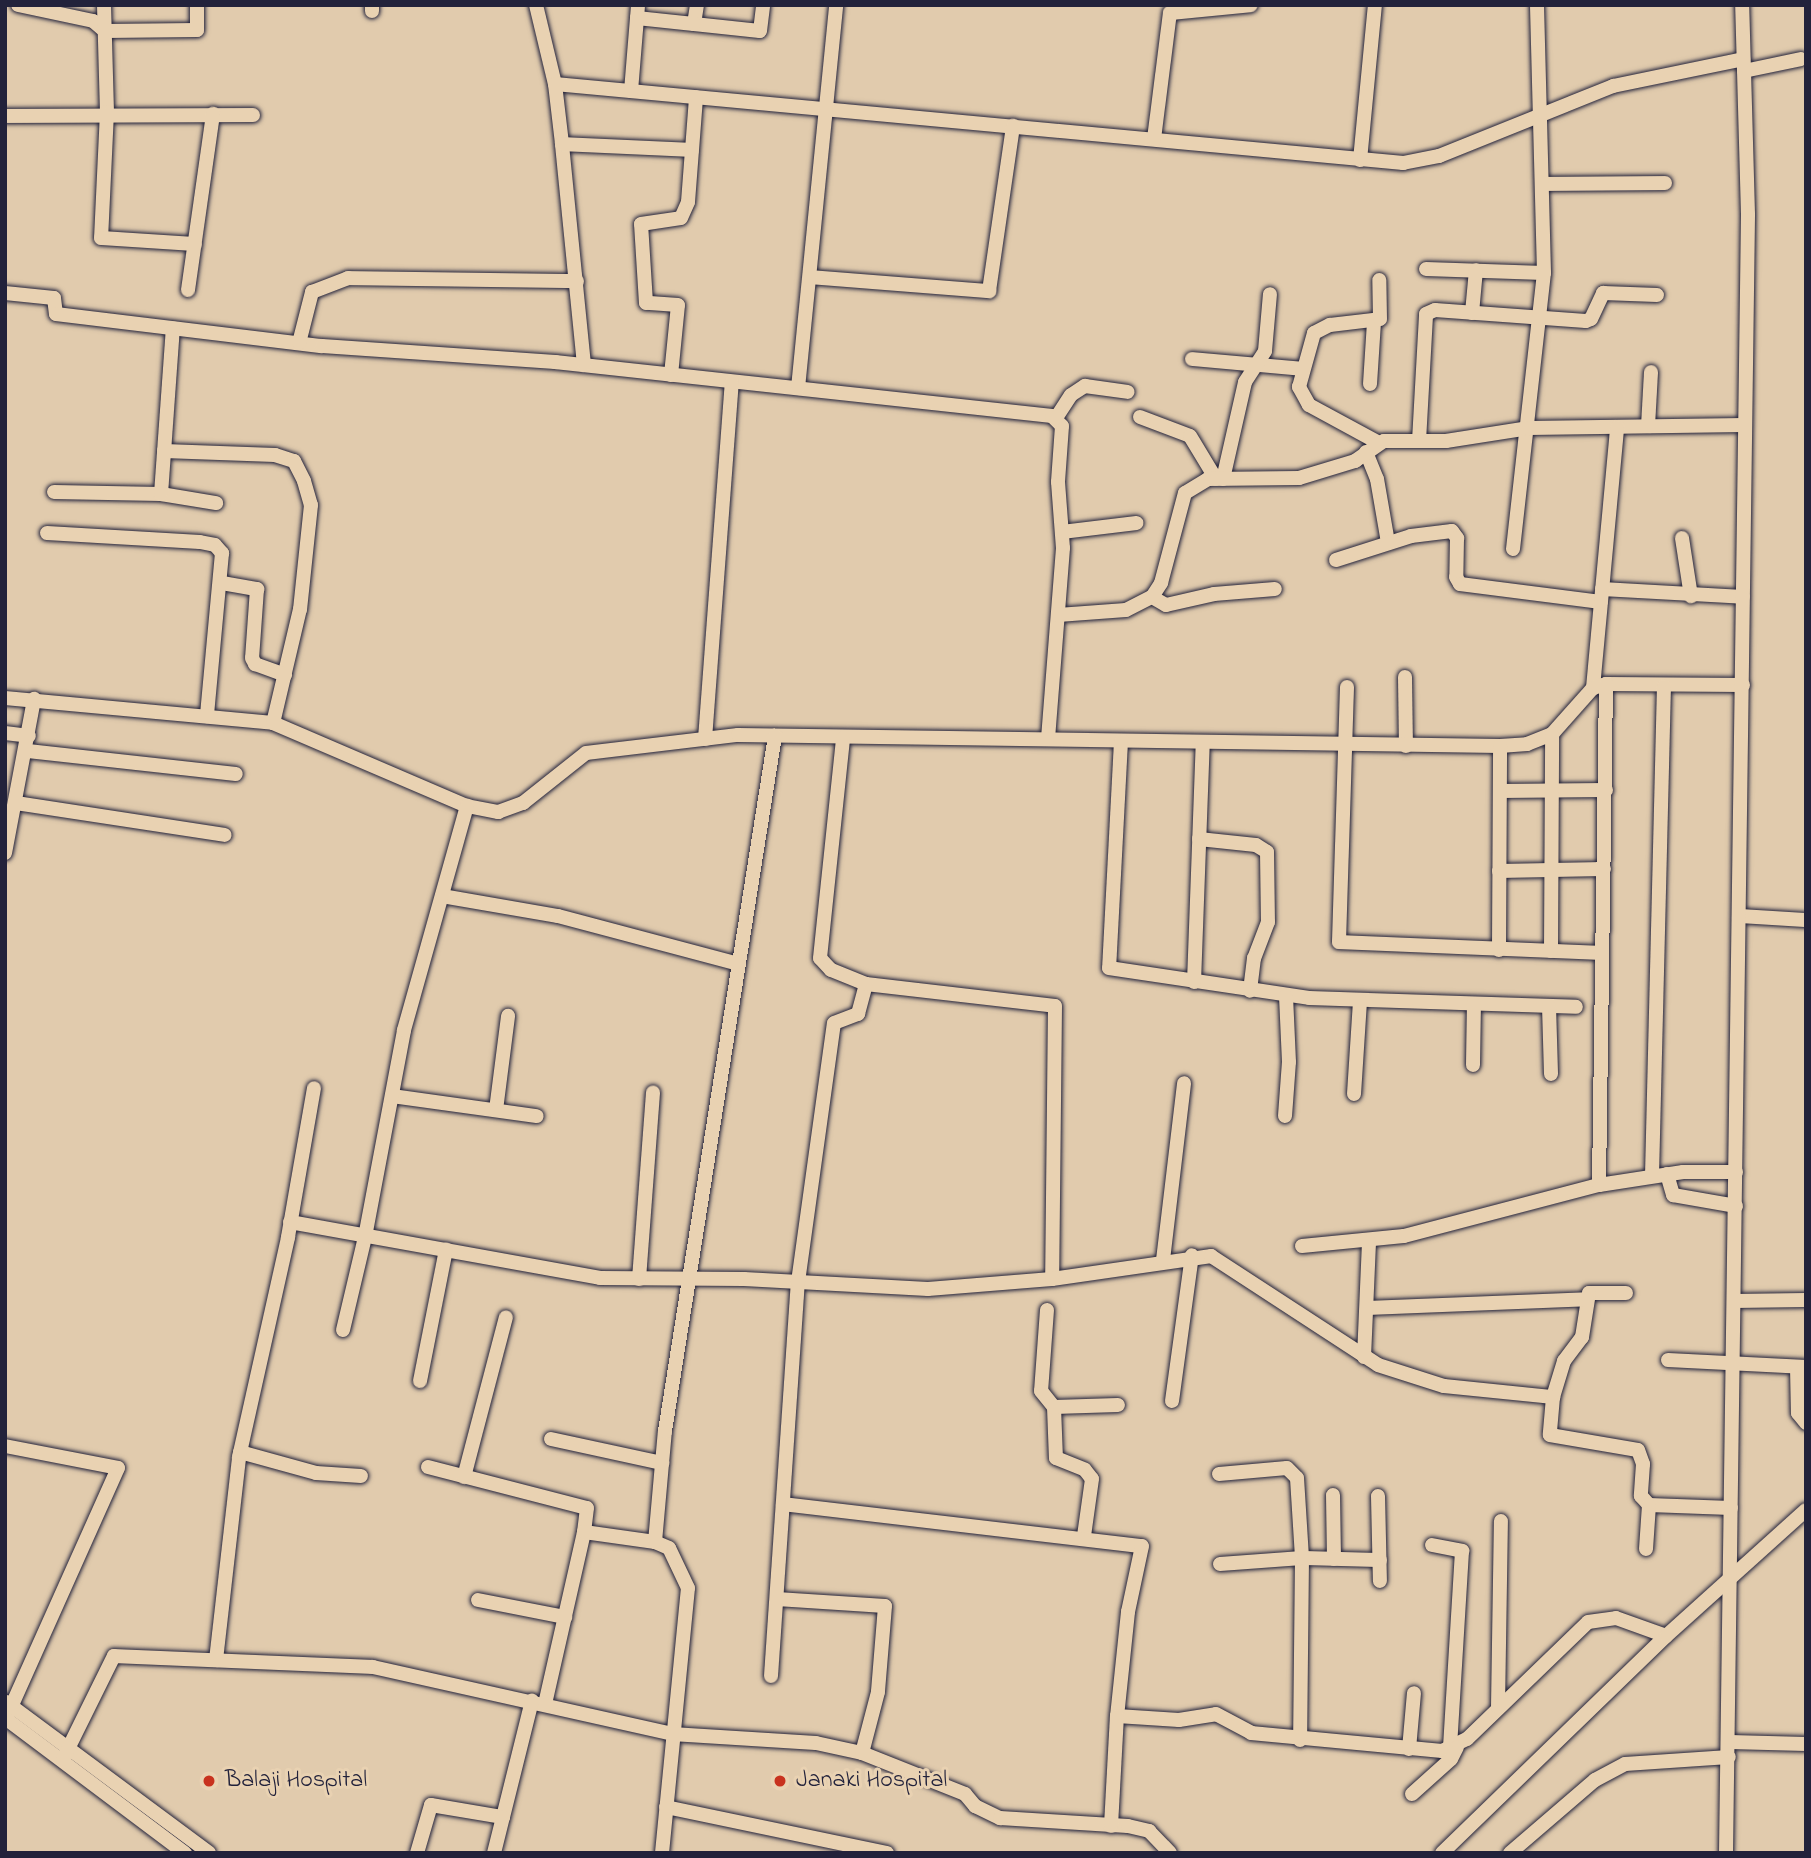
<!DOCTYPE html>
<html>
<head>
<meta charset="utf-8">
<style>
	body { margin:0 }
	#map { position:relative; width:1811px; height:1858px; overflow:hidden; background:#e1cbad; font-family:"Indie Flower",sans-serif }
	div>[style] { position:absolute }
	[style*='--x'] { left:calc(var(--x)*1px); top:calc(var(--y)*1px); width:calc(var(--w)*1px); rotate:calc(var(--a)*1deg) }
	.roads { filter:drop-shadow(0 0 2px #22223b) drop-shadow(0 0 2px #22223b) }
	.minor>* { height:14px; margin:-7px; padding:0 7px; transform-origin:7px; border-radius:7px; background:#e9d2b2 }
	.dots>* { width:19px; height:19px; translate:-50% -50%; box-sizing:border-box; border:4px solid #e9d2b2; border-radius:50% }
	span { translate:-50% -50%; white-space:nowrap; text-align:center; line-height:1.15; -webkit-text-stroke:6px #e9d2b2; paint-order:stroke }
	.poi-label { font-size:24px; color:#22223b }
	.left { translate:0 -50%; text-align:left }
	.frame { position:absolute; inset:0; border:7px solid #22223b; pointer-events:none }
</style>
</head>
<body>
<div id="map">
	<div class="roads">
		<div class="minor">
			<i style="--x:18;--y:5;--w:77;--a:12"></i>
			<i style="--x:93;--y:21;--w:16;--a:40"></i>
			<i style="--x:105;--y:31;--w:92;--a:-0.6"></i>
			<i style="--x:197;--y:30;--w:25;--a:-90"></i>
			<i style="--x:104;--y:5;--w:107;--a:88.4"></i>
			<i style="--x:107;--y:112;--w:126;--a:92.7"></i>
			<i style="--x:101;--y:238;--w:94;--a:3.7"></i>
			<i style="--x:372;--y:5;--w:6;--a:90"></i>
			<i style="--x:536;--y:5;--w:81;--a:76.5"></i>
			<i style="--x:555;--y:84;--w:852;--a:5.32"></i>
			<i style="--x:1403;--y:163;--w:37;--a:-11"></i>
			<i style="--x:1439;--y:156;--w:188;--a:-21.9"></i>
			<i style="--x:1613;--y:86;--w:133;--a:-11.7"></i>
			<i style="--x:697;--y:5;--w:19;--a:99"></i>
			<i style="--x:694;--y:24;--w:66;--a:6.1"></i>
			<i style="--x:760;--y:31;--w:26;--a:-83"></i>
			<i style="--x:637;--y:18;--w:57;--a:6"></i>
			<i style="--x:1744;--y:71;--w:58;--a:-11.9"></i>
			<i style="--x:555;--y:84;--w:60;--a:83.3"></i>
			<i style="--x:631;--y:91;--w:86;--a:-85.3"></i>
			<i style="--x:5;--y:116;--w:248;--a:-0.2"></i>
			<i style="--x:1154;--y:139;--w:127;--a:-82.8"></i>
			<i style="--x:1170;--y:13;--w:81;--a:-5.6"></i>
			<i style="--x:1360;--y:160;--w:156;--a:-84.5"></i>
			<i style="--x:1544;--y:184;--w:121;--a:-0.5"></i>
			<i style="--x:1426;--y:269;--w:118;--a:1.9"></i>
			<i style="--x:810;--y:277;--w:180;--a:4.5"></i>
			<i style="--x:989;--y:291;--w:167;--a:-81.7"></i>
			<i style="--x:188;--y:290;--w:178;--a:-81.9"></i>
			<i style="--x:5;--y:293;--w:49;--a:5.8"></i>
			<i style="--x:54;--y:298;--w:16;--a:83"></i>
			<i style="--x:56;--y:314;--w:268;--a:6.9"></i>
			<i style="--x:322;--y:346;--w:234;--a:3.9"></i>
			<i style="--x:555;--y:362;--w:500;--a:6.2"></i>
			<i style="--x:1052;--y:416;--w:14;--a:45"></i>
			<i style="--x:1062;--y:426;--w:56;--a:94.1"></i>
			<i style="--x:1058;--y:482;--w:66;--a:85.7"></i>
			<i style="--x:1063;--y:548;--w:191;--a:94.5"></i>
			<i style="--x:1472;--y:313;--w:43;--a:-84.7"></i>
			<i style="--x:299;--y:343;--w:53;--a:-75.7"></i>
			<i style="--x:312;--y:292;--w:39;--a:-21"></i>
			<i style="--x:348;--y:278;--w:229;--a:0.8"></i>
			<i style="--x:1192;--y:359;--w:111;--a:5.1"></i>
			<i style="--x:584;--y:365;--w:222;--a:-95.7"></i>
			<i style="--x:562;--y:144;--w:130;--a:2.6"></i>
			<i style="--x:671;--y:375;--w:70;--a:-84.3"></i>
			<i style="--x:678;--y:305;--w:32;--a:-176"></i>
			<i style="--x:646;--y:303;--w:79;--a:-93.6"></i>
			<i style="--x:641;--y:224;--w:40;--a:-8.5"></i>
			<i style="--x:681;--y:218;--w:17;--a:-66"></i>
			<i style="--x:688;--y:202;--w:105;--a:-85.6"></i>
			<i style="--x:1370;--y:384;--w:62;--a:-86.3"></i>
			<i style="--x:798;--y:388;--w:385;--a:-84.3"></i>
			<i style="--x:1140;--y:417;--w:53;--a:20.8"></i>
			<i style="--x:1190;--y:436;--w:50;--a:58.8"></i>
			<i style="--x:1056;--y:418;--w:27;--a:-57"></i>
			<i style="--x:1071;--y:395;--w:17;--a:-33"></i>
			<i style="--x:1085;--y:386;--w:43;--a:7.9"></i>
			<i style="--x:1648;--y:426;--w:54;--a:-86.8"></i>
			<i style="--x:1419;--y:441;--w:127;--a:-86.8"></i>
			<i style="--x:1426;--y:314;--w:10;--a:-24"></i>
			<i style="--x:1435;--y:310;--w:151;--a:4.2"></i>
			<i style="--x:1586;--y:321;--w:5;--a:-22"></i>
			<i style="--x:1591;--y:319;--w:29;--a:-65"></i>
			<i style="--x:1603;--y:293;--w:54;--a:2.1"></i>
			<i style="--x:1379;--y:443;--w:80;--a:-151.5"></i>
			<i style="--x:1309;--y:405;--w:21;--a:-119"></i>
			<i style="--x:1299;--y:387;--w:56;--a:-74.5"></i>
			<i style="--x:1314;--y:333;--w:18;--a:-27"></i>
			<i style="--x:1330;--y:325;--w:50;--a:-6.8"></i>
			<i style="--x:1380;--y:319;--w:39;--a:-91"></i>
			<i style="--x:164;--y:451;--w:111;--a:2.1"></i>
			<i style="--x:275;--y:455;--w:20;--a:18"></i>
			<i style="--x:294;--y:461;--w:22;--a:63"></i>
			<i style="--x:304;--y:481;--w:25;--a:74"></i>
			<i style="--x:311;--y:505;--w:105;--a:96"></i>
			<i style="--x:300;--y:609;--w:117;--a:103.3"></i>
			<i style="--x:1366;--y:452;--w:29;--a:68"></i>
			<i style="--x:1377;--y:479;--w:65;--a:80.2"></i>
			<i style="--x:1223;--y:479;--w:99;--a:-77.2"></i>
			<i style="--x:1245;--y:382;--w:37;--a:-57"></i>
			<i style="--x:1265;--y:351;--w:57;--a:-85"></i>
			<i style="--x:54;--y:492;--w:107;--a:1.1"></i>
			<i style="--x:161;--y:494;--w:56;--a:9.3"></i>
			<i style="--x:161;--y:494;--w:166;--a:-85.9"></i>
			<i style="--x:1062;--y:532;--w:75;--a:-6.9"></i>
			<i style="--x:47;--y:533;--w:153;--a:3.4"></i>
			<i style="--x:200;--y:542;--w:15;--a:11"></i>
			<i style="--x:215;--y:545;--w:11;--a:49"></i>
			<i style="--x:222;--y:553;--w:164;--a:95.3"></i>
			<i style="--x:1682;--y:538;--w:59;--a:81.2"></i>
			<i style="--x:1513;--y:549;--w:278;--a:-83.6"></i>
			<i style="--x:1544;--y:273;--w:268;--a:-91.5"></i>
			<i style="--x:1336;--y:560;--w:79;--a:-17.7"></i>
			<i style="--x:1411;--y:536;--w:41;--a:-7"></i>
			<i style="--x:1452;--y:531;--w:9;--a:54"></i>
			<i style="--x:1457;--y:538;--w:39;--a:91"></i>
			<i style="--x:1456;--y:577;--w:8;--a:60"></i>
			<i style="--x:1460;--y:584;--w:142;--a:7.3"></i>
			<i style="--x:222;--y:583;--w:36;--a:10"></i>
			<i style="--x:257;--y:589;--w:69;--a:94.1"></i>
			<i style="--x:252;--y:658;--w:7;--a:63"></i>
			<i style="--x:255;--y:664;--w:32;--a:20"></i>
			<i style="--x:1602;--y:589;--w:141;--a:3.2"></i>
			<i style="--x:1152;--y:597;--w:16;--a:30"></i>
			<i style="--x:1166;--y:605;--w:49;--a:-12.9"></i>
			<i style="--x:1214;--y:594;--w:61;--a:-4.7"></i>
			<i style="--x:1058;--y:615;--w:68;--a:-4.2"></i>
			<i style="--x:1126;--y:610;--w:29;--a:-27"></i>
			<i style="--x:1152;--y:597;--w:17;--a:-57"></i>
			<i style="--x:1161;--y:583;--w:93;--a:-75.1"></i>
			<i style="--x:1185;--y:493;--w:27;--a:-31"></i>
			<i style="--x:1208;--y:479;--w:91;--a:-0.6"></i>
			<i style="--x:1299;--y:478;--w:59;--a:-16.9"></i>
			<i style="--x:1355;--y:461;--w:35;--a:-35"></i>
			<i style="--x:1384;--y:441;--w:62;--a:0"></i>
			<i style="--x:1446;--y:441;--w:84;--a:-8.9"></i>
			<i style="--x:1529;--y:428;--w:215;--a:-0.8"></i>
			<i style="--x:1405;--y:677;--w:69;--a:89.2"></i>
			<i style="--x:1347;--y:687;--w:255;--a:91.8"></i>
			<i style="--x:1339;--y:942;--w:263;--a:2.4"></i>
			<i style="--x:1593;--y:688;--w:262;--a:-84.7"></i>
			<i style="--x:5;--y:698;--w:269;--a:5.3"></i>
			<i style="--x:273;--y:723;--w:211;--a:23.2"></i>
			<i style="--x:467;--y:806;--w:32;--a:11"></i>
			<i style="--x:498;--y:812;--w:27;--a:-20"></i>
			<i style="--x:523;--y:803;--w:80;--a:-38.4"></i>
			<i style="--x:586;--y:753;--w:153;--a:-6.8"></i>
			<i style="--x:738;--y:735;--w:762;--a:0.83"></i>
			<i style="--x:1500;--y:746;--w:27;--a:-4"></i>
			<i style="--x:1527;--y:744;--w:27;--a:-22"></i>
			<i style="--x:1552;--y:734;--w:62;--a:-48.3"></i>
			<i style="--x:1593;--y:688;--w:14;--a:-17"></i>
			<i style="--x:1606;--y:684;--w:137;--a:0.4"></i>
			<i style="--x:5;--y:733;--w:24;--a:7"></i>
			<i style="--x:705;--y:739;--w:358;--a:-85.7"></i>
			<i style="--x:1121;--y:741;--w:227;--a:93"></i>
			<i style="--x:1109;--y:968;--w:202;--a:8.5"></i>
			<i style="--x:1309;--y:998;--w:267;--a:1.9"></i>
			<i style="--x:28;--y:751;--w:209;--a:6.3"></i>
			<i style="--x:1500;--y:791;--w:106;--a:-0.5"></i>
			<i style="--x:16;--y:803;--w:211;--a:8.7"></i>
			<i style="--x:1199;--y:839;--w:57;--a:6"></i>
			<i style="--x:1256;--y:845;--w:13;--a:32"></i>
			<i style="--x:1267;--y:852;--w:70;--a:89.2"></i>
			<i style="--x:1268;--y:922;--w:39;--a:111"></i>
			<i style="--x:1254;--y:958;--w:33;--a:97"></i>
			<i style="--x:5;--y:853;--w:157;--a:-79.3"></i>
			<i style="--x:1499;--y:871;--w:105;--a:-1.1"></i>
			<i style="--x:442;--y:896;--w:118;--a:9.8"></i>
			<i style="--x:558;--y:916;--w:187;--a:14.9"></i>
			<i style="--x:1739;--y:916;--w:67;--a:3.4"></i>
			<i style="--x:1499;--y:950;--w:204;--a:-89.7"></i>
			<i style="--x:1551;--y:951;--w:217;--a:-89.7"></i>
			<i style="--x:1194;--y:982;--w:240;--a:-87.9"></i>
			<i style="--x:866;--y:984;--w:190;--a:6.6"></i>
			<i style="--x:1055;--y:1006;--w:273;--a:90.6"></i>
			<i style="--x:1549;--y:1006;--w:68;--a:88.3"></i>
			<i style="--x:1473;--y:1065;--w:61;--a:-89.1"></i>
			<i style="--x:1354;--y:1094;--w:93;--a:-86.3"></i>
			<i style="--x:392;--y:1096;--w:146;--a:7.9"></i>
			<i style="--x:496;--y:1110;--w:95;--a:-82.7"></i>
			<i style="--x:1285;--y:1116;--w:54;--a:-85.8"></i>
			<i style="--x:1289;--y:1062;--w:66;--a:-92.6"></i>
			<i style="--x:1667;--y:1174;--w:22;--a:74"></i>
			<i style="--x:1673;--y:1195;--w:64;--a:9.9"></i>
			<i style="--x:1652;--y:1176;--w:490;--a:-88.6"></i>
			<i style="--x:1599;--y:1185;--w:501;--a:-89.2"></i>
			<i style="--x:290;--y:1222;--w:315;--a:10.2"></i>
			<i style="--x:600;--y:1278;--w:144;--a:0.4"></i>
			<i style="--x:744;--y:1279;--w:184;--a:3.1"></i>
			<i style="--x:928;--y:1289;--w:124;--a:-4.6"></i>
			<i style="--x:1052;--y:1279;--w:161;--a:-8.2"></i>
			<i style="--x:1211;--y:1256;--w:199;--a:33.1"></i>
			<i style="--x:1378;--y:1365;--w:69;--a:17.7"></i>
			<i style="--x:1444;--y:1386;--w:110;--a:5.8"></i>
			<i style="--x:1302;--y:1246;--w:102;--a:-5.6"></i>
			<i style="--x:1404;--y:1236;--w:202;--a:-14.7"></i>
			<i style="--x:1599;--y:1185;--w:85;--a:-8.8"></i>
			<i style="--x:1683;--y:1172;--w:53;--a:0"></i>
			<i style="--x:1163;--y:1260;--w:178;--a:-83.2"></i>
			<i style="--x:639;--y:1279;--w:187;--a:-85.7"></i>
			<i style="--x:1626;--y:1293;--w:37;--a:180"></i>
			<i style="--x:1589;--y:1293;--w:45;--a:99"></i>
			<i style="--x:1582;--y:1337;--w:30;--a:127"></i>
			<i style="--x:1564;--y:1361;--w:38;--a:107"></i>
			<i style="--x:1553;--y:1397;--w:38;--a:95"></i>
			<i style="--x:1550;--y:1435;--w:89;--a:9.7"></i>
			<i style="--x:1638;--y:1450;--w:15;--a:70"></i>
			<i style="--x:1643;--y:1464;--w:32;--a:94"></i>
			<i style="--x:1641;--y:1496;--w:12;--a:48"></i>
			<i style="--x:1649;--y:1505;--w:82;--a:2.1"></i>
			<i style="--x:1734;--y:1301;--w:72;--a:-0.8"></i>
			<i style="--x:1367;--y:1308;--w:220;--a:-2.3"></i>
			<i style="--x:1047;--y:1310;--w:81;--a:94.2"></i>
			<i style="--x:1041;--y:1391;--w:21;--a:51"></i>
			<i style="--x:1054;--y:1407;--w:51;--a:87.8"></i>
			<i style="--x:1056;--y:1458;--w:31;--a:22"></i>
			<i style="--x:1085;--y:1470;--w:11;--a:52"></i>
			<i style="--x:1092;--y:1479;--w:58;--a:98"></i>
			<i style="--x:343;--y:1330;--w:96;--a:-76.7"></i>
			<i style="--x:365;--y:1237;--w:211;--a:-79.3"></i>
			<i style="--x:404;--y:1030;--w:233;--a:-74.3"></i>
			<i style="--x:1364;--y:1357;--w:115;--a:-87.5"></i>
			<i style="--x:1668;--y:1360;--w:138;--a:2.9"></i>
			<i style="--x:1797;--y:1367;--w:46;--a:88.8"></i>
			<i style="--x:1798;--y:1413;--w:13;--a:51"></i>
			<i style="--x:420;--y:1381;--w:134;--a:-78.8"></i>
			<i style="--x:1172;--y:1401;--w:147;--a:-82.2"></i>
			<i style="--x:1054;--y:1407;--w:64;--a:-1.8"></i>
			<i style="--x:551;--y:1439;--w:114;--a:12.2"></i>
			<i style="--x:5;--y:1446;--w:115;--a:11"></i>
			<i style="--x:118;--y:1468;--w:274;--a:114.1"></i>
			<i style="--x:240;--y:1452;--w:79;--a:15.4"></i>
			<i style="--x:316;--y:1473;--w:45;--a:3.8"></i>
			<i style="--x:428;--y:1467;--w:164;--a:14.5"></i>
			<i style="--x:587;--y:1508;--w:24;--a:97"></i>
			<i style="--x:1219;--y:1474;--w:68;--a:-5"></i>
			<i style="--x:1287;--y:1468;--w:14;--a:45"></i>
			<i style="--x:1297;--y:1478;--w:80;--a:86.4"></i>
			<i style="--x:1302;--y:1558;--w:182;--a:90.6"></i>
			<i style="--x:464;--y:1477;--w:165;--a:-75.3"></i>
			<i style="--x:1333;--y:1495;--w:64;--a:89.1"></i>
			<i style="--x:1378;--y:1496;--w:85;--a:88.7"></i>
			<i style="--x:783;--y:1504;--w:361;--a:6.7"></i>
			<i style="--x:1142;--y:1546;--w:67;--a:102"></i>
			<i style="--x:1128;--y:1612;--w:105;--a:96"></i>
			<i style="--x:1117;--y:1716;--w:62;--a:3.7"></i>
			<i style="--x:1179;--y:1720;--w:37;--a:-9"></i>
			<i style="--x:1216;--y:1714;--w:40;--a:28"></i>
			<i style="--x:1251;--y:1733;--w:192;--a:5.4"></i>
			<i style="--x:1442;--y:1751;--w:28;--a:-26"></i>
			<i style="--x:1467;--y:1739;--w:168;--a:-44"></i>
			<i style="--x:1588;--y:1622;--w:28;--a:-8"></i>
			<i style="--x:1616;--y:1618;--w:53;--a:19.8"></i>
			<i style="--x:1432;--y:1545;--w:31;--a:11"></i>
			<i style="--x:1462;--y:1551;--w:198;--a:93.5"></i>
			<i style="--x:1646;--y:1549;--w:44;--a:-86.1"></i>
			<i style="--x:1220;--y:1564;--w:82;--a:-4.2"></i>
			<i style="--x:1302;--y:1558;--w:78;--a:1.5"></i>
			<i style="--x:777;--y:1599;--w:108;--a:3.7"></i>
			<i style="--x:885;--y:1606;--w:86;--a:94.7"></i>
			<i style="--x:878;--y:1692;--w:63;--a:104.7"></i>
			<i style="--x:478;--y:1600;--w:89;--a:11.1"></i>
			<i style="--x:216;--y:1660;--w:204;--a:-83.5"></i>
			<i style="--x:239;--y:1457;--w:225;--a:-77.4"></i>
			<i style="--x:288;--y:1237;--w:151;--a:-80.1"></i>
			<i style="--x:771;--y:1676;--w:395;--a:-86.1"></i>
			<i style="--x:798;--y:1282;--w:261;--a:-82.1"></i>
			<i style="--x:834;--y:1023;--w:26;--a:-21"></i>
			<i style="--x:858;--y:1014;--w:31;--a:-75"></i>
			<i style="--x:866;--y:984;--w:38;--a:-158"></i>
			<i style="--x:831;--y:970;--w:16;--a:-133"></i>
			<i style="--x:820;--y:958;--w:221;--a:-84"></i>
			<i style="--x:6;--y:1702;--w:253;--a:36.6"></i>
			<i style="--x:545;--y:1704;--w:176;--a:-77.2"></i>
			<i style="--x:584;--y:1532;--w:72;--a:8"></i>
			<i style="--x:1498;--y:1707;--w:186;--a:-89.1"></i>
			<i style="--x:5;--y:1718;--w:225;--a:36.9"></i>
			<i style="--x:1730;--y:1742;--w:76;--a:1.5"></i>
			<i style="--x:1409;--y:1749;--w:56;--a:-84.9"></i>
			<i style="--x:63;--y:1759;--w:115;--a:-63.7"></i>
			<i style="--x:114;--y:1656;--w:259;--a:2.4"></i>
			<i style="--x:373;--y:1667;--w:306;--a:12.6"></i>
			<i style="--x:672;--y:1734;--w:144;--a:3.6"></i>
			<i style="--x:816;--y:1743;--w:47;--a:12.3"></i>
			<i style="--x:862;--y:1753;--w:111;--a:21.7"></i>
			<i style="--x:965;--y:1794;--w:16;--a:50"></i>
			<i style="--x:975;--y:1806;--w:28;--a:26"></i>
			<i style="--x:1000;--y:1818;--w:128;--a:3.6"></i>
			<i style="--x:1128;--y:1826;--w:22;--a:13"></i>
			<i style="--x:1149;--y:1831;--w:30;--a:46"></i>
			<i style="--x:1412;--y:1794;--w:52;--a:-41.9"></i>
			<i style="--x:1451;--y:1759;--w:13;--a:-63"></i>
			<i style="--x:666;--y:1807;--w:226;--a:11.8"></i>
			<i style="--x:1111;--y:1826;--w:110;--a:-86.9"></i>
			<i style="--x:417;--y:1853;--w:50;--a:-73.7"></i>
			<i style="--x:431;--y:1805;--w:73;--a:9.5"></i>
			<i style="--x:503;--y:1817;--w:120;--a:-76"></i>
			<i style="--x:494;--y:1853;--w:37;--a:-76"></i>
			<i style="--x:662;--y:1853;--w:266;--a:-84.4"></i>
			<i style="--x:688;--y:1588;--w:44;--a:-115.4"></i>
			<i style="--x:669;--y:1548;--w:15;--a:-157"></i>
			<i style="--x:655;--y:1542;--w:111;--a:-84.9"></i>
			<i style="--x:665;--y:1431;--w:704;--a:-81.01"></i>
			<i style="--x:1442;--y:1853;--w:312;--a:-44.1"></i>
			<i style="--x:1666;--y:1636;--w:188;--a:-42"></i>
			<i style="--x:1510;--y:1853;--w:112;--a:-40.7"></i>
			<i style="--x:1595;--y:1780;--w:34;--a:-28"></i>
			<i style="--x:1625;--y:1764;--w:104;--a:-3.9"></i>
			<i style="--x:1726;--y:1853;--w:1639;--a:-89.23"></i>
			<i style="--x:1748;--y:214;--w:209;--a:-91.6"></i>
		</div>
	</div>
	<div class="dots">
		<i style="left:209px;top:1781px;background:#c8321e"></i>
		<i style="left:780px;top:1781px;background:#c8321e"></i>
	</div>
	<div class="poi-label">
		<span class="left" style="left:225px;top:1781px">Balaji Hospital</span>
		<span class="left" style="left:796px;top:1781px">Janaki Hospital</span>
	</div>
	<div class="frame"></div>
</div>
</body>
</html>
